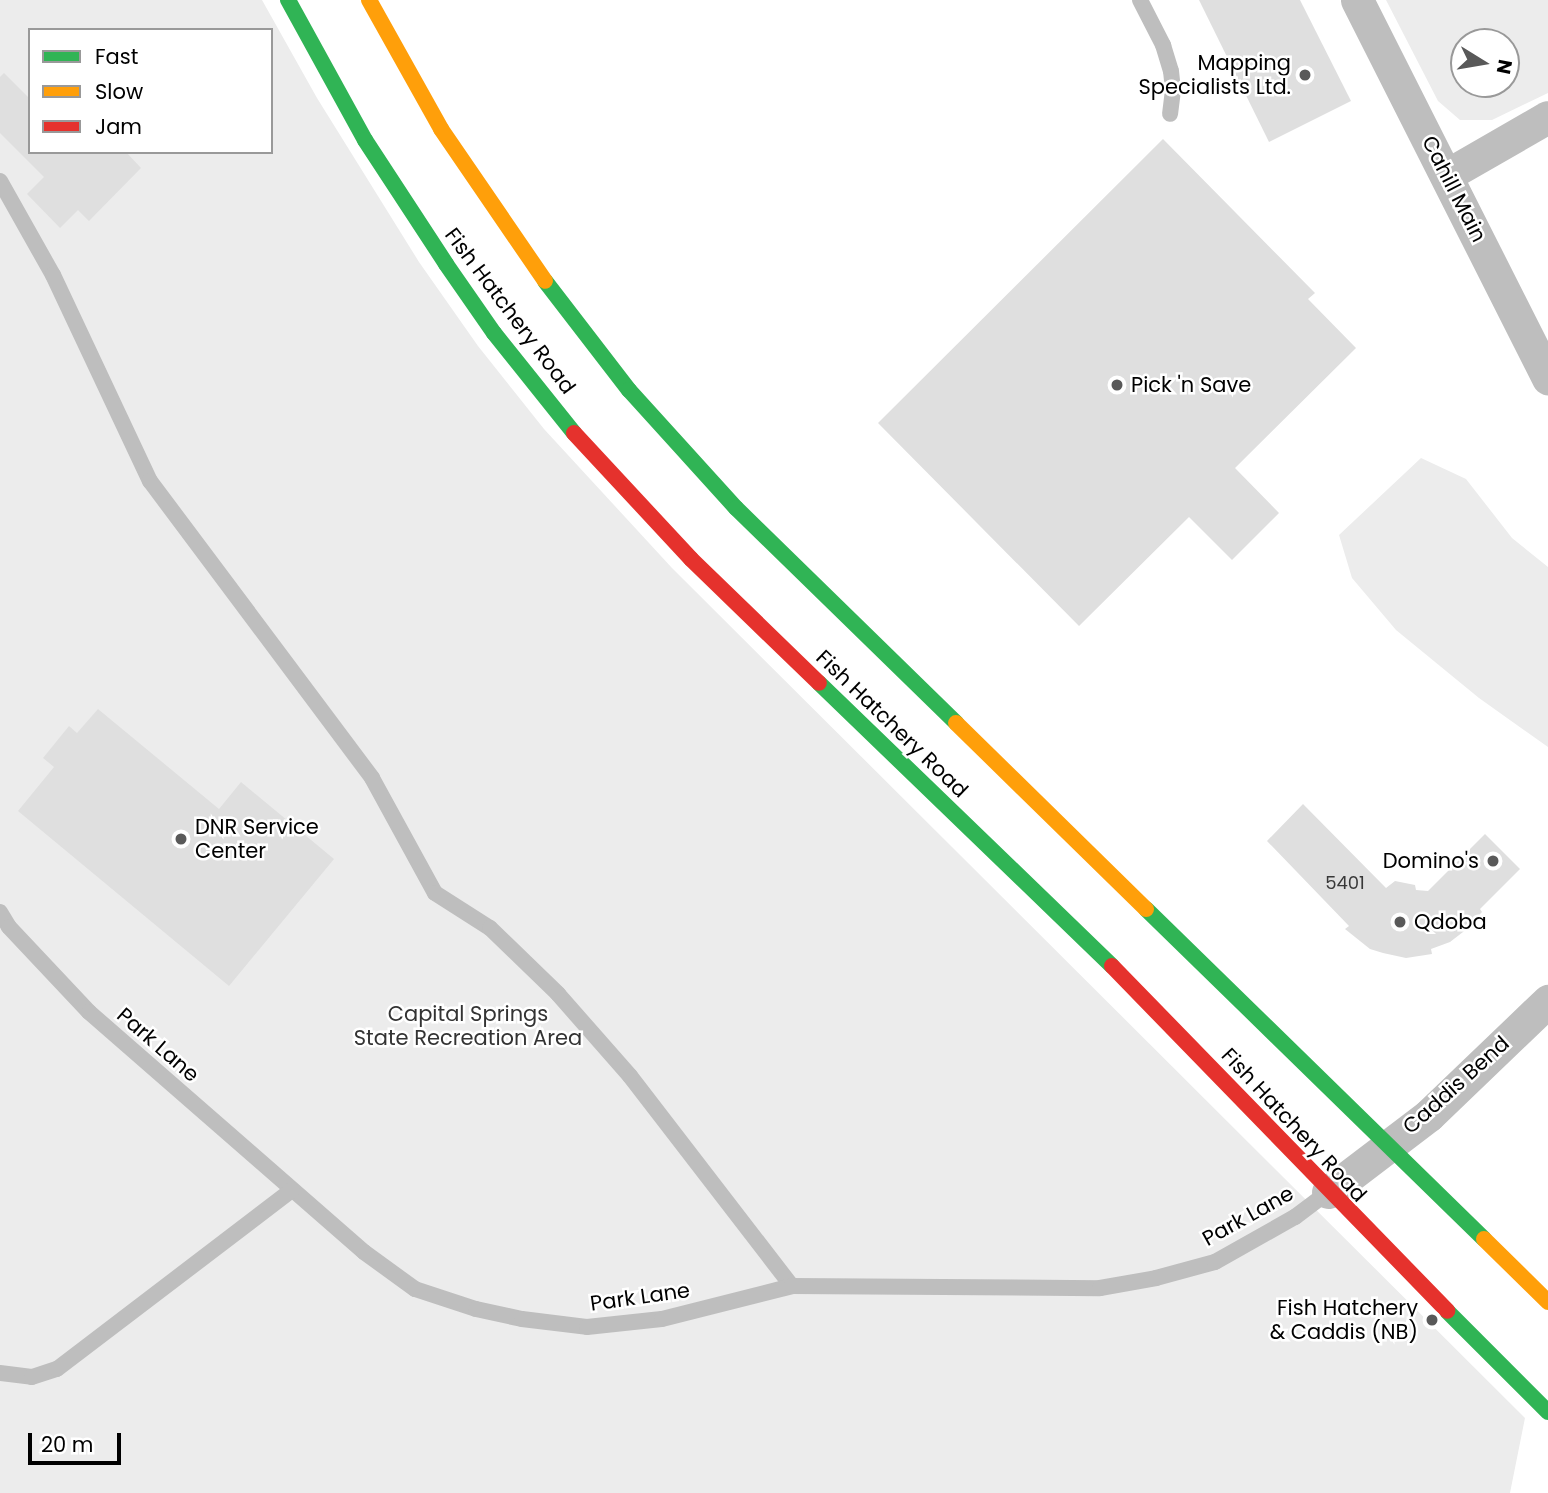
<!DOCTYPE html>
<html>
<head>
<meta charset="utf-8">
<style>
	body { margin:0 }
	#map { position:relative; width:1548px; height:1493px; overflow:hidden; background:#fff; font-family:Poppins,sans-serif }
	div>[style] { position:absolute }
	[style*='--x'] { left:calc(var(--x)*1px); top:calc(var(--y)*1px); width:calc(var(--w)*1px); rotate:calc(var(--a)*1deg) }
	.green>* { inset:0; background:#ececec }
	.building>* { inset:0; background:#dfdfdf }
	.lane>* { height:16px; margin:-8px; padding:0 8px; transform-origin:8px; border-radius:8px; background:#bebebe }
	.street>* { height:33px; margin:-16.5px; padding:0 16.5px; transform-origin:16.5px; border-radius:16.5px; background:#bebebe }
	.fast>* { height:16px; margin:-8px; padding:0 8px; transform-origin:8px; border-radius:8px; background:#30b455 }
	.slow>* { height:16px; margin:-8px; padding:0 8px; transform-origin:8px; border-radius:8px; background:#ff9f0a }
	.jam>* { height:16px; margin:-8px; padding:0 8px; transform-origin:8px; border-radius:8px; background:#e5322d }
	.dots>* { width:19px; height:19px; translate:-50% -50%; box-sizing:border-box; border:4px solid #fff; border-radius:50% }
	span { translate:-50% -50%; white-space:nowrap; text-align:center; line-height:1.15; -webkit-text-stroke:5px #fff; paint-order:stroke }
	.number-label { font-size:18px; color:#383838 }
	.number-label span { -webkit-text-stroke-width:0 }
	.poi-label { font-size:21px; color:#000 }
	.right { translate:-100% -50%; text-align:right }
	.left { translate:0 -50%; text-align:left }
	.street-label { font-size:21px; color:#000 }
	.park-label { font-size:21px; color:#333 }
	.legend { position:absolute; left:28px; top:28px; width:245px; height:126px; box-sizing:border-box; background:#fff; border:2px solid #999; margin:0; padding:9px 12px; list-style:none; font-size:21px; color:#000 }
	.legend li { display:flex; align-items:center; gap:14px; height:35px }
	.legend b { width:35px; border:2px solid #999 }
	.north { position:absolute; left:1450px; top:28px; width:70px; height:70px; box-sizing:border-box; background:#fff; border:2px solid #999; border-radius:50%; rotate:101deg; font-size:19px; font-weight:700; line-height:28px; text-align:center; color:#000 }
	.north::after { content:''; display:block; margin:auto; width:24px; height:32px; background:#595959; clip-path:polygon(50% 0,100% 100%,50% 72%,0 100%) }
	.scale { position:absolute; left:28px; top:1433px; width:93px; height:32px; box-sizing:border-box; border:4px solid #000; border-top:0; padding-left:9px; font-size:21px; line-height:24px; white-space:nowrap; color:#000; -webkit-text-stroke:5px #fff; paint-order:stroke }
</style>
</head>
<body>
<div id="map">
	<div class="green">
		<i style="clip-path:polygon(evenodd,0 0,262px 0,317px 98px,419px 262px,478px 346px,544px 429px,672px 568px,1525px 1418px,1510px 1493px,0 1493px,0 0,30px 30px,271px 30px,271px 152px,30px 152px,30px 30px)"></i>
		<i style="clip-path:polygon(evenodd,1386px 0,1548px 0,1548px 93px,1492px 120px,1460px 120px,1438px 101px,1386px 0,1464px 42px,1506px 42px,1506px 84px,1464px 84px,1464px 42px)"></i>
		<i style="clip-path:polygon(1421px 458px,1466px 479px,1512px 538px,1548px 567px,1548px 747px,1479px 698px,1396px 630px,1352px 578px,1339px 535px)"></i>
	</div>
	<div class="building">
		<i style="clip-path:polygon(1199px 0,1300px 0,1351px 101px,1269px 142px)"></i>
		<i style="clip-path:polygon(4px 73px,30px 99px,30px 152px,126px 152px,141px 168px,89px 221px,78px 210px,60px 228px,27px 194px,44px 177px,0 133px,0 77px)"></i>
		<i style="clip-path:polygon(1163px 139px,1315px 293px,1308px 299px,1356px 348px,1235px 468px,1279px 513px,1232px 560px,1189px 517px,1079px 626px,878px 423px)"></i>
		<i style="clip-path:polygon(98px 709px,219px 809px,241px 782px,334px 859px,229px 986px,18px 811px,54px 767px,43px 758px,69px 726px,77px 733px)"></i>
		<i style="clip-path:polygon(1303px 804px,1386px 888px,1395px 881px,1415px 885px,1416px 890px,1428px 891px,1485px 834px,1520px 869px,1480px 909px,1482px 912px,1463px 932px,1450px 942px,1431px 949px,1432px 954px,1406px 958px,1383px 953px,1370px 949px,1345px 929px,1349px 926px,1267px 841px)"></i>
	</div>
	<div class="lane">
		<i style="--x:1140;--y:0;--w:51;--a:62.9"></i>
		<i style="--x:1163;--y:45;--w:27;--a:73"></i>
		<i style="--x:1171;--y:71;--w:19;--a:84"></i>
		<i style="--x:1173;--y:90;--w:24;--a:97"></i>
		<i style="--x:0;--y:181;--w:108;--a:60.6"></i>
		<i style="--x:53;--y:275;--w:228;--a:64.8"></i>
		<i style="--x:150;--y:481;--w:371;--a:53.2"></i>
		<i style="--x:372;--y:778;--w:131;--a:61.3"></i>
		<i style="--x:435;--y:893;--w:65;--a:32.5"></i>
		<i style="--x:490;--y:928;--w:95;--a:44.1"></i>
		<i style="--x:558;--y:994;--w:109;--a:48.7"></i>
		<i style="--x:630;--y:1076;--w:265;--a:52.4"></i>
		<i style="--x:0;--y:912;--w:17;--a:59"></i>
		<i style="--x:9;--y:927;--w:117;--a:46.7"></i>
		<i style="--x:89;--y:1012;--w:365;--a:41.1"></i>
		<i style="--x:364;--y:1252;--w:63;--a:36"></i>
		<i style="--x:415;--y:1289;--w:64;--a:18.2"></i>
		<i style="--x:476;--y:1309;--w:47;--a:12.3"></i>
		<i style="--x:522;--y:1319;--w:65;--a:7"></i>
		<i style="--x:587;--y:1327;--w:75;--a:-6.1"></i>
		<i style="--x:662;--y:1319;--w:134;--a:-14.2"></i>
		<i style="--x:792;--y:1286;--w:308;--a:0.4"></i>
		<i style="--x:1100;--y:1288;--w:57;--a:-10.1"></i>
		<i style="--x:1156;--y:1278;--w:61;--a:-15.2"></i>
		<i style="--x:1215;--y:1262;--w:92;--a:-29.4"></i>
		<i style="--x:1295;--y:1217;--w:41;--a:-37.1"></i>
		<i style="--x:0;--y:1373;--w:32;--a:7"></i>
		<i style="--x:32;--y:1377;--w:26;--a:-18"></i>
		<i style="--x:57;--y:1369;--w:295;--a:-37.3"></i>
	</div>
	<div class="street">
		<i style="--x:1357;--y:0;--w:424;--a:63.2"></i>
		<i style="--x:1447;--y:175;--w:116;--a:-29.9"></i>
		<i style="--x:1328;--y:1192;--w:127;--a:-37.3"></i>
		<i style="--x:1429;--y:1115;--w:165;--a:-43.8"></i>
	</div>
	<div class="fast">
		<i style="--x:288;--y:0;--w:160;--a:61.2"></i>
		<i style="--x:365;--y:140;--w:148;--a:56.8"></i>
		<i style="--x:446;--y:264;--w:84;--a:55.2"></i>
		<i style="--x:494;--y:333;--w:128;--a:51.3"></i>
		<i style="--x:545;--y:281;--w:138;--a:52.4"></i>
		<i style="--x:629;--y:390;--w:159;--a:47.8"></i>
		<i style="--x:736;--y:508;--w:308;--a:44.3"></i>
		<i style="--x:819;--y:683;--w:407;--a:44"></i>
		<i style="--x:1146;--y:909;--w:472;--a:44.3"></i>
		<i style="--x:1447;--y:1311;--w:143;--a:45"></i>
	</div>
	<div class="slow">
		<i style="--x:369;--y:0;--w:148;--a:60.8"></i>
		<i style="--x:441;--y:129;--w:184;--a:55.6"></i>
		<i style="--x:956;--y:723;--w:266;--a:44.4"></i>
		<i style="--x:1484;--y:1239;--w:90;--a:44.5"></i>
	</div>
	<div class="jam">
		<i style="--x:574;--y:433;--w:172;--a:47.1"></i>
		<i style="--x:691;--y:559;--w:178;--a:44.1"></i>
		<i style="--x:1112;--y:966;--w:481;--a:45.8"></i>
	</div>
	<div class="dots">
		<i style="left:1305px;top:75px;background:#595959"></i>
		<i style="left:1117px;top:385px;background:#595959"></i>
		<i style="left:181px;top:839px;background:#595959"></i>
		<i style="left:1493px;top:861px;background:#595959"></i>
		<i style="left:1400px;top:922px;background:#595959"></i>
		<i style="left:1432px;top:1320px;background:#595959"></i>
	</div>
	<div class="number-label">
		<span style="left:1345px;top:883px">5401</span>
	</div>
	<div class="poi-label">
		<span class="right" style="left:1291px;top:75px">Mapping<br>Specialists Ltd.</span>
		<span class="left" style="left:1131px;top:385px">Pick 'n Save</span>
		<span class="left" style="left:195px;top:839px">DNR Service<br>Center</span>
		<span class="right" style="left:1479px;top:861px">Domino's</span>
		<span class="left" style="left:1414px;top:922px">Qdoba</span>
		<span class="right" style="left:1418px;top:1320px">Fish Hatchery<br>&amp; Caddis (NB)</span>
	</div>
	<div class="street-label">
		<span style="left:1454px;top:189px;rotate:63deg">Cahill Main</span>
		<span style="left:510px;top:311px;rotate:53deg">Fish Hatchery Road</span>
		<span style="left:892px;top:724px;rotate:44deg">Fish Hatchery Road</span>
		<span style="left:158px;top:1045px;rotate:41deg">Park Lane</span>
		<span style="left:1456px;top:1085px;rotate:-42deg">Caddis Bend</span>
		<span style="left:1294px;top:1125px;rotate:47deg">Fish Hatchery Road</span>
		<span style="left:1248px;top:1216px;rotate:-29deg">Park Lane</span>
		<span style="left:640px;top:1297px;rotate:-8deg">Park Lane</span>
	</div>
	<div class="park-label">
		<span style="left:468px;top:1026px">Capital Springs<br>State Recreation Area</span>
	</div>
	<ul class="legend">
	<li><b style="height:9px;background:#30b455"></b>Fast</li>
	<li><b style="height:9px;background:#ff9f0a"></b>Slow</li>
	<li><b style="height:9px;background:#e5322d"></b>Jam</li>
	</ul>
	<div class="north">N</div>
	<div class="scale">20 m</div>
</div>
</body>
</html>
